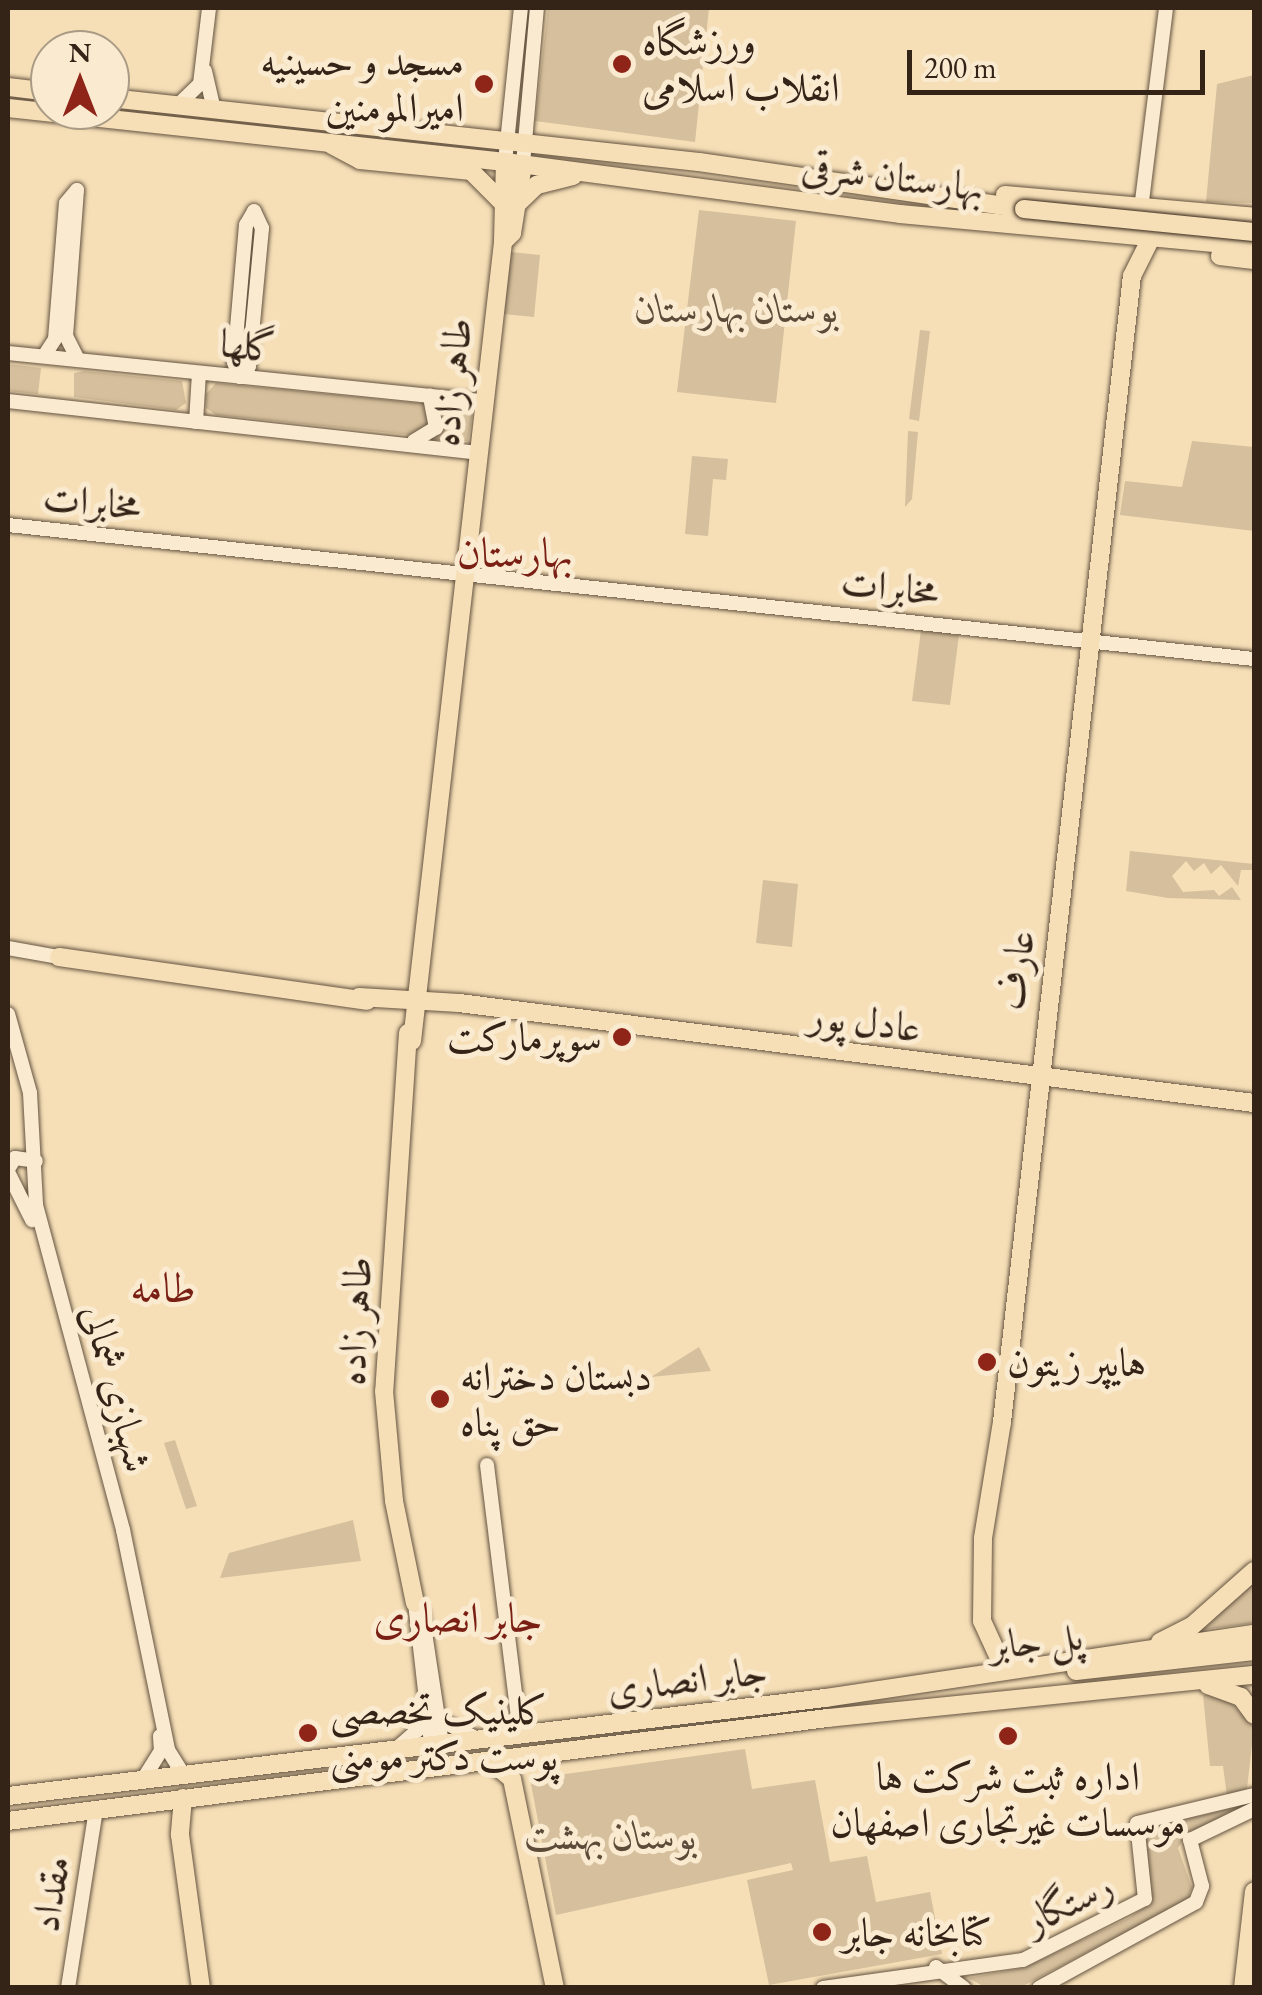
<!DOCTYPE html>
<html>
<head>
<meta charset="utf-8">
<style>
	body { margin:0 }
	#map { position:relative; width:1262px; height:1995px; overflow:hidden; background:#f6dfb7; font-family:"EB Garamond",Amiri,serif }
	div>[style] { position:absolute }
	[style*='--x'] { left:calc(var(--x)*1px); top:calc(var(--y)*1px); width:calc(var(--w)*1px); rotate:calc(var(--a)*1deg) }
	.green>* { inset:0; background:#d5bf9c }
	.roads { filter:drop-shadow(0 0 2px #645340) drop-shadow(0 0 2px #645340) }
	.minor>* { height:14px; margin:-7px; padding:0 7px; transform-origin:7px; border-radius:7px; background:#f9ead0 }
	.major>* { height:18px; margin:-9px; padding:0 9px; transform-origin:9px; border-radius:9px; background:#f6dfb7 }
	.bridges { filter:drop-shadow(0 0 2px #342418) drop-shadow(0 0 2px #342418) }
	.major-bridge>* { height:18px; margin:-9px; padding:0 9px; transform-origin:9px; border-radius:9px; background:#f6dfb7 }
	.dots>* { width:28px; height:28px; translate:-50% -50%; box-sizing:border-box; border:5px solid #f9ead0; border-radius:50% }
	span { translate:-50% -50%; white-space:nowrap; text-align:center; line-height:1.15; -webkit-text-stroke:10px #f9ead0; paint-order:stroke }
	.poi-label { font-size:40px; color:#342418 }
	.left { translate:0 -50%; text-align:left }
	.right { translate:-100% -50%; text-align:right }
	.street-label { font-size:40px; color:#342418 }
	.park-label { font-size:40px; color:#5c4b39; font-style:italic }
	.neighbourhood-label { font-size:42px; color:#7a1f14 }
	.frame { position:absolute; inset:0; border:10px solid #342418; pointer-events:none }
	.north { position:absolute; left:30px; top:30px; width:100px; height:100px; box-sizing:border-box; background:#f9ead0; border:2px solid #aa9b86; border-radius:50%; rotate:0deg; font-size:28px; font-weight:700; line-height:40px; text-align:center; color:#342418 }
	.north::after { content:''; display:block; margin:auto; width:35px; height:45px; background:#8f2418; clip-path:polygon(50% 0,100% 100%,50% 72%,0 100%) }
	.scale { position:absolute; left:907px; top:50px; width:298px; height:45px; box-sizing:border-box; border:5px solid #342418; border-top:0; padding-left:12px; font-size:30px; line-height:35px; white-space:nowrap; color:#342418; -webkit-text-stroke:8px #f9ead0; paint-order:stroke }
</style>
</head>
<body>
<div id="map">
	<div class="green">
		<i style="clip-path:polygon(548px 8px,709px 8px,695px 142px,535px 121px)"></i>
		<i style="clip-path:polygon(1254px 75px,1254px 203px,1206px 202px,1217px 84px)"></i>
		<i style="clip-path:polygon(699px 210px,796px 221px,776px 403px,677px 392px)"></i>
		<i style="clip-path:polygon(511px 252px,540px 255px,534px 317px,504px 314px)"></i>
		<i style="clip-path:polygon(920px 330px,930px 331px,919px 421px,909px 419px)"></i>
		<i style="clip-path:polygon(8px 364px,41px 368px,38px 394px,8px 391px)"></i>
		<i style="clip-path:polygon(84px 371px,182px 381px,186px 403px,176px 410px,74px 397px,74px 373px)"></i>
		<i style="clip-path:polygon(216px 383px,430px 404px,430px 425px,411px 435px,216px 415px,206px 408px,205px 395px)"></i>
		<i style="clip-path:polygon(443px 406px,473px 411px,468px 441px,435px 440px)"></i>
		<i style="clip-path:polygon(908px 431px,918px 432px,912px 499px,905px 507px)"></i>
		<i style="clip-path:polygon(1192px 441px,1254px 447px,1254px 531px,1120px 515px,1125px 481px,1182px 487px)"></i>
		<i style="clip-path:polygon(692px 456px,728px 459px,726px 480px,713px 479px,708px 536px,685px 534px)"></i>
		<i style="clip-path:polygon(921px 630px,959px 635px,950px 705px,912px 701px)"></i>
		<i style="clip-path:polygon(1130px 851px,1254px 864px,1254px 870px,1241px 870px,1238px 886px,1221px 865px,1211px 874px,1204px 863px,1194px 871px,1186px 861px,1172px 876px,1183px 892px,1214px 890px,1219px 896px,1232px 887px,1241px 900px,1168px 898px,1126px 891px)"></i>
		<i style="clip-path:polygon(763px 880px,798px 884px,792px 947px,756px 943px)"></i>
		<i style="clip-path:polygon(699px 1347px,711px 1371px,651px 1377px)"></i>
		<i style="clip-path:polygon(175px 1440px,197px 1506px,186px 1509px,164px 1443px)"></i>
		<i style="clip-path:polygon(353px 1520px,361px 1561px,220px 1578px,229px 1553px)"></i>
		<i style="clip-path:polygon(1254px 1580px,1254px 1623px,1200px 1630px)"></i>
		<i style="clip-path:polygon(1203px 1695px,1224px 1695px,1254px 1727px,1247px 1789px,1227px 1796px,1223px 1766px,1210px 1766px)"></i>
		<i style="clip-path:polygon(745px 1749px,752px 1789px,815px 1780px,830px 1862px,867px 1856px,876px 1902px,930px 1892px,942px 1954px,769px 1985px,747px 1880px,793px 1870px,791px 1863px,556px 1915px,530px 1779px)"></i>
		<i style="clip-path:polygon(1245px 1805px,1186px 1836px,1178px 1848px,1192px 1888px,1187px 1900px,1021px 1987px,985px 1987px,968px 1978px,1023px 1968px,1129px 1918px,1150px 1903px,1145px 1829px)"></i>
	</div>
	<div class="roads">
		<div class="minor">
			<i style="--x:205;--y:71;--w:40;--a:77"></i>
			<i style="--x:177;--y:106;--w:32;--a:-44"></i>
			<i style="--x:200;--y:84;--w:77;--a:-83.2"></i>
			<i style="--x:505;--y:162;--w:155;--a:-84.1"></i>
			<i style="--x:523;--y:164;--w:157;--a:-84.9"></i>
			<i style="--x:1141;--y:209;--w:203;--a:-82.9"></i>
			<i style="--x:254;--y:211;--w:19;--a:65"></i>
			<i style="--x:262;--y:228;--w:139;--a:95.4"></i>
			<i style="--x:249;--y:366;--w:14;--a:129"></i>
			<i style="--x:240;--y:377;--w:16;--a:-112"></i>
			<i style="--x:234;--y:362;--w:138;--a:-85"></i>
			<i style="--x:246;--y:225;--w:16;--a:-60"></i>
			<i style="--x:8;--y:353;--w:477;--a:5.8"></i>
			<i style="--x:44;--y:356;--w:20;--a:-57"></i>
			<i style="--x:55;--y:339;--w:136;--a:-85.4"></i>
			<i style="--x:66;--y:203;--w:17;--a:-50"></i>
			<i style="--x:77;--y:190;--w:146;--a:94.3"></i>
			<i style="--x:66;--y:336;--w:27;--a:63"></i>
			<i style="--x:8;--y:401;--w:473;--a:6.3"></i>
			<i style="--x:196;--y:422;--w:49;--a:-86.5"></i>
			<i style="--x:414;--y:441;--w:26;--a:-31"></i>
			<i style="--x:436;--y:428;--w:33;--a:-101"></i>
			<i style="--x:8;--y:525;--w:1253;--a:6.14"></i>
			<i style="--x:8;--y:948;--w:52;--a:10"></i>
			<i style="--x:8;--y:1014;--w:82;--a:74.4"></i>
			<i style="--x:30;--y:1093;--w:112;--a:86.9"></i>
			<i style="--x:36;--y:1205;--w:336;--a:75"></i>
			<i style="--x:123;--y:1530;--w:225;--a:78.4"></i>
			<i style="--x:168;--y:1750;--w:31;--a:58"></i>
			<i style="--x:8;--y:1169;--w:13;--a:-58"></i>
			<i style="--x:15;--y:1158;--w:21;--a:8"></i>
			<i style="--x:8;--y:1172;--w:54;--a:63.4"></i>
			<i style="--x:487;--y:1465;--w:272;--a:83"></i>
			<i style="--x:415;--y:1603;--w:12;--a:55"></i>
			<i style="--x:422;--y:1613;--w:132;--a:81.3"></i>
			<i style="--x:415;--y:1603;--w:142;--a:83.5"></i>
			<i style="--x:438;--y:1719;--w:45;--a:26.6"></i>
			<i style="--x:396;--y:1749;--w:43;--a:-41.2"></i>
			<i style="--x:142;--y:1781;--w:36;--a:-58"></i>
			<i style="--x:161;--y:1751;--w:15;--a:-94"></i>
			<i style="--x:936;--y:1967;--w:35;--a:37"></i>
			<i style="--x:68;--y:1988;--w:180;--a:-81.1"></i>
			<i style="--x:823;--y:1988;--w:202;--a:-8"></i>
			<i style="--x:1023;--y:1960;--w:136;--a:-26.6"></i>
			<i style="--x:1145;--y:1899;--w:76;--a:-96"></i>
			<i style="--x:1137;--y:1823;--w:120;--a:-13.5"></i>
			<i style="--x:1039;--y:1988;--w:179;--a:-28.7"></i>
			<i style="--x:1196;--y:1902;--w:17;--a:-69"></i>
			<i style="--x:1202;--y:1886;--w:48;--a:-104.6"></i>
			<i style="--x:1190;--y:1840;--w:71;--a:-25.8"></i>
		</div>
		<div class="major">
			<i style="--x:8;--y:87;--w:42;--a:6.8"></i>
			<i style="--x:110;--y:98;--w:592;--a:6.2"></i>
			<i style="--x:699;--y:162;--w:328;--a:8.2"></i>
			<i style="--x:8;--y:108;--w:500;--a:6.2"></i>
			<i style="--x:505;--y:162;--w:398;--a:7.5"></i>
			<i style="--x:900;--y:214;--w:356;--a:5.3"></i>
			<i style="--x:332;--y:145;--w:32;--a:28"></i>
			<i style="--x:360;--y:160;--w:112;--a:5.7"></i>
			<i style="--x:471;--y:171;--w:44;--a:45"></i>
			<i style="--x:1005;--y:195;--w:250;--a:5"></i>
			<i style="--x:517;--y:204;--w:28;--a:-44"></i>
			<i style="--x:537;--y:185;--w:37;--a:-14"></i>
			<i style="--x:503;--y:242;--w:13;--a:-45"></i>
			<i style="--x:512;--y:233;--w:70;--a:-80.9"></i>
			<i style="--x:1220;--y:256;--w:34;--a:7"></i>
			<i style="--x:59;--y:957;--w:311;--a:8.1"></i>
			<i style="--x:359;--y:997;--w:100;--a:3.4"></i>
			<i style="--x:459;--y:1003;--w:801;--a:7.17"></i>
			<i style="--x:408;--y:1033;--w:359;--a:93.8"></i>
			<i style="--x:384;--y:1391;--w:110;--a:84.8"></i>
			<i style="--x:394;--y:1501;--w:104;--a:78.4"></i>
			<i style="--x:412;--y:1041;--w:804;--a:-83.5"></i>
			<i style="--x:503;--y:242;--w:80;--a:-88.6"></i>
			<i style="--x:1160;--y:1642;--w:36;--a:-27"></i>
			<i style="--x:1192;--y:1626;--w:83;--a:-41.6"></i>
			<i style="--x:1004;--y:1669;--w:53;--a:-114.6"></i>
			<i style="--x:982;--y:1621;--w:83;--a:-89.3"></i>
			<i style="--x:983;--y:1538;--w:118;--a:-80.7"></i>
			<i style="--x:1002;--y:1422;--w:1153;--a:-83.53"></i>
			<i style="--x:1132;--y:276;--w:40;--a:-63.4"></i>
			<i style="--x:1076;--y:1671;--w:179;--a:-6.4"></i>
			<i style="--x:1208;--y:1685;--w:35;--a:20"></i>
			<i style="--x:1241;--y:1697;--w:22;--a:54"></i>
			<i style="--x:490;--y:1761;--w:28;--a:39"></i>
			<i style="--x:512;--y:1779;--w:213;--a:78.4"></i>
			<i style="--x:8;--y:1796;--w:823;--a:-6.84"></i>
			<i style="--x:825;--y:1698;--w:434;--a:-8.5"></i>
			<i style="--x:183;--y:1798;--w:37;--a:95"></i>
			<i style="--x:180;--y:1835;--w:154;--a:82.2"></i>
			<i style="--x:8;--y:1821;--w:826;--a:-7.16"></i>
			<i style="--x:828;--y:1718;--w:428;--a:-5.8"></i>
			<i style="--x:1243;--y:1988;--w:97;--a:-83.5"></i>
		</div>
	</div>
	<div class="bridges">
		<div class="major-bridge">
			<i style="--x:1024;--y:209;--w:231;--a:5.7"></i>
		</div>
	</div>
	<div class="dots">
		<i style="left:622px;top:64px;background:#8f2418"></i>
		<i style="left:484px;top:84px;background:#8f2418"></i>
		<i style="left:622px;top:1037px;background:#8f2418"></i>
		<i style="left:987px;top:1362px;background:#8f2418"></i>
		<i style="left:440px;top:1399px;background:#8f2418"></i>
		<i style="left:308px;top:1733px;background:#8f2418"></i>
		<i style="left:1008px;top:1736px;background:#8f2418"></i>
		<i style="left:822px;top:1932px;background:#8f2418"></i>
	</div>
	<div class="poi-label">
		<span class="left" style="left:642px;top:64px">ورزشگاه<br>انقلاب اسلامی</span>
		<span class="right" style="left:464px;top:84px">مسجد و حسینیه<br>امیرالمومنین</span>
		<span class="right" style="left:602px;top:1037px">سوپرمارکت</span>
		<span class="left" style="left:1007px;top:1362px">هایپر زیتون</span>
		<span class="left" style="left:460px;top:1399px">دبستان دخترانه<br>حق پناه</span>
		<span class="left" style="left:330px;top:1733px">کلینیک تخصصی<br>پوست دکتر مومنی</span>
		<span style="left:1008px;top:1799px">اداره ثبت شرکت ها<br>موسسات غیرتجاری اصفهان</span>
		<span class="left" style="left:842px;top:1932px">کتابخانه جابر</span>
	</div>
	<div class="street-label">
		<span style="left:893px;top:176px;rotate:7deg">بهارستان شرقی</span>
		<span style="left:248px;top:345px;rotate:6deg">گلها</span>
		<span style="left:451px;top:382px;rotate:-84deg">طاهر زاده</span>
		<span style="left:92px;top:501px;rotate:5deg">مخابرات</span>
		<span style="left:890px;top:586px;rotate:6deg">مخابرات</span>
		<span style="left:1015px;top:970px;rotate:-82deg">عارف</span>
		<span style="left:865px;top:1021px;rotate:7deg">عادل پور</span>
		<span style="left:354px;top:1321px;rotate:-87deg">طاهر زاده</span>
		<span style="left:118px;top:1388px;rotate:75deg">شهبازی شمالی</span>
		<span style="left:1036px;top:1640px;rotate:-6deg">پل جابر</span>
		<span style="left:687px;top:1679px;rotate:-7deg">جابر انصاری</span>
		<span style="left:50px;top:1894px;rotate:-81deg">مقداد</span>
		<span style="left:1068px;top:1902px;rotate:-26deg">رستگار</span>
	</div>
	<div class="park-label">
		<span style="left:737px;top:308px">بوستان بهارستان</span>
		<span style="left:611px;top:1835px">بوستان بهشت</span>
	</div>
	<div class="neighbourhood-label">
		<span style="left:515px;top:553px">بهارستان</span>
		<span style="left:163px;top:1288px">طامه</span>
		<span style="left:458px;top:1618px">جابر انصاری</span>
	</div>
	<div class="frame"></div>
	<div class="north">N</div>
	<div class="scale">200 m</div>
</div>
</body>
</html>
